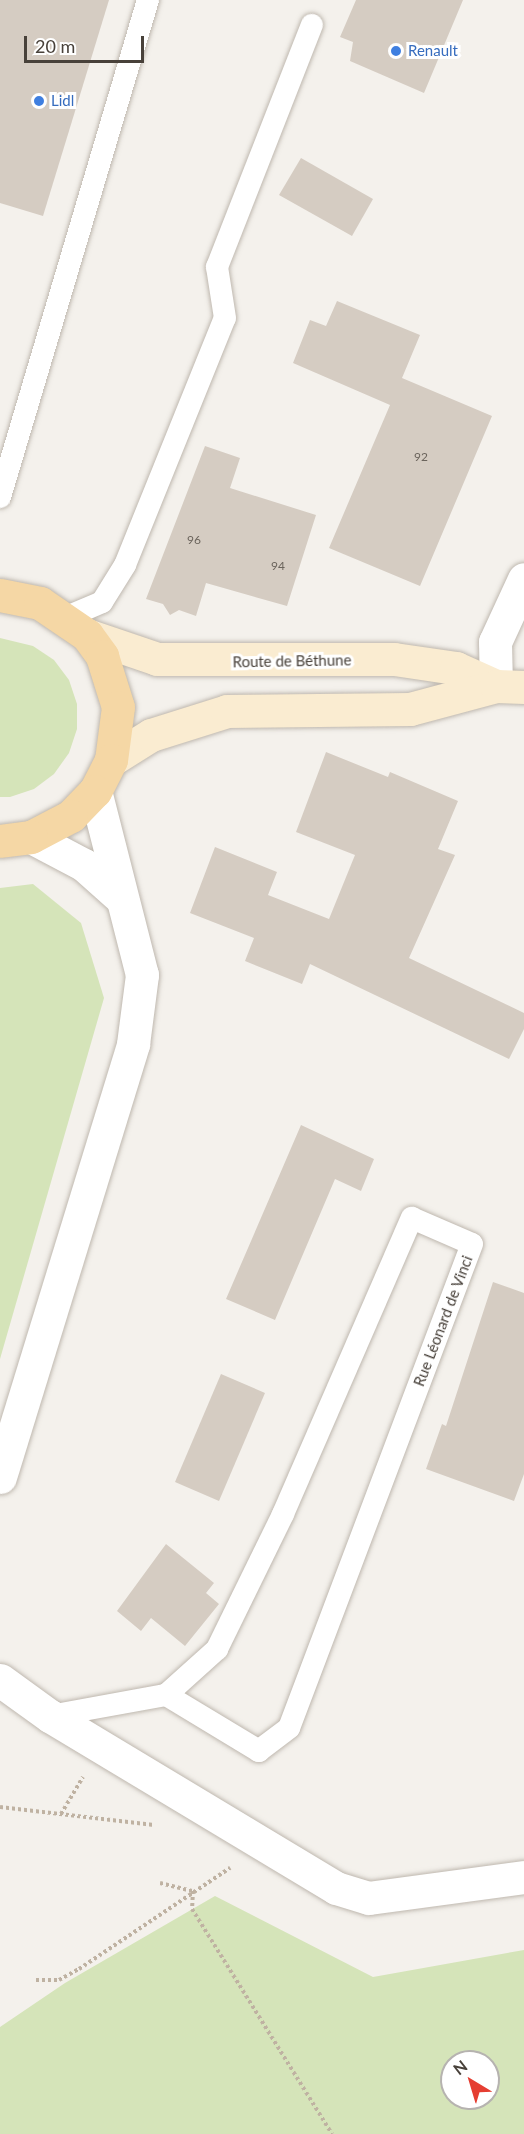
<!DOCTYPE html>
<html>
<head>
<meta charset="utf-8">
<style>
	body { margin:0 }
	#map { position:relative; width:524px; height:2134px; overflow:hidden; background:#f4f1ec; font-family:Lato,sans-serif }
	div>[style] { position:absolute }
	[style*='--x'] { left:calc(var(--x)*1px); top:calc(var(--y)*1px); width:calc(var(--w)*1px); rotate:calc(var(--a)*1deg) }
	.green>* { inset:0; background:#d5e4b9 }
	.building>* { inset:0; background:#d5ccc2 }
	.path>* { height:4px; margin-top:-2px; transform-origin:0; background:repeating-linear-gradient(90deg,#bfb2a2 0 3px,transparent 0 6px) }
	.roads { filter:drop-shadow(0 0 2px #bfb8af) drop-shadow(0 0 2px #bfb8af) }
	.service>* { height:22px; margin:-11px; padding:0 11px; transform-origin:11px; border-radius:11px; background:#fff }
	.minor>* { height:33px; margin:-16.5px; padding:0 16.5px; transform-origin:16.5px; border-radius:16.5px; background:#fff }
	.secondary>* { height:33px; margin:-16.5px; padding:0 16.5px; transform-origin:16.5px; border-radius:16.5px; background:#faecd1 }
	.primary>* { height:33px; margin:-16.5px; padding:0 16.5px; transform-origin:16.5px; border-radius:16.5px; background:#f5d7a5 }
	.dots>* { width:16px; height:16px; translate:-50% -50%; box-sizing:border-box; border:3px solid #fff; border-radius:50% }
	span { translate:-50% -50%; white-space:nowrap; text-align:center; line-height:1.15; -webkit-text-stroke:6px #fff; paint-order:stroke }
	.number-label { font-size:12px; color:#6b645c }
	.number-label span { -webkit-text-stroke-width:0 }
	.shop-label { font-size:15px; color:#366cbe }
	.left { translate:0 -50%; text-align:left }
	.street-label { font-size:15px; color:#48413a }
	.north { position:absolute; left:440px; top:2050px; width:60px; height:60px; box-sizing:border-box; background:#fff; border:2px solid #b6b3b0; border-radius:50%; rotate:322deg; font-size:16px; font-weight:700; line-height:24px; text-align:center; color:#48413a }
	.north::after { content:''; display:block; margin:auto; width:21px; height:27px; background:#e53e32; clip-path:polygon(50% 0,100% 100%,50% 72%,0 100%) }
	.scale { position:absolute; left:24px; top:36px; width:120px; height:27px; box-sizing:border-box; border:3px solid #48413a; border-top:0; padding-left:8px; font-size:18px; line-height:21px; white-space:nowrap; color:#48413a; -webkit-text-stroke:4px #fff; paint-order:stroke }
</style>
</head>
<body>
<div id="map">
	<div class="green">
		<i style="clip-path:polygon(0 638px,33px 646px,54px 660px,69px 680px,77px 704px,77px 729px,69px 753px,54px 774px,34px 789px,10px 797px,0 797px)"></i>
		<i style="clip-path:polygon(33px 884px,81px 923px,104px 998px,0 1359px,0 888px)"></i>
		<i style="clip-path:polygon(evenodd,215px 1896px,373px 1977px,524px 1950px,524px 2134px,0 2134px,0 2027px,65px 1983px,215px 1896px,452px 2062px,488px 2062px,488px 2098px,452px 2098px,452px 2062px)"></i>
	</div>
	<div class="building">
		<i style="clip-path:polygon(0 0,109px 0,43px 216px,0 203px)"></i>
		<i style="clip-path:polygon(356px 0,463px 0,424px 93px,350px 61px,353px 42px,340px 37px)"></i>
		<i style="clip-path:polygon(301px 158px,373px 199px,352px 236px,279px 195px)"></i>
		<i style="clip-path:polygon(337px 301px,420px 335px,402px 378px,492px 416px,420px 586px,329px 548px,390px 405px,293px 363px,310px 320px,326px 326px)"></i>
		<i style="clip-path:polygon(205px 446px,240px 458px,230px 488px,316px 515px,287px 606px,206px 583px,196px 616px,179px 610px,170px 615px,163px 604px,146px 599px)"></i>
		<i style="clip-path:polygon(326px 752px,388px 777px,390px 772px,458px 801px,438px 849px,455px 855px,409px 958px,524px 1013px,524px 1029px,509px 1059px,310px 964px,302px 984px,245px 961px,254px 938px,190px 913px,215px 847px,277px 872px,268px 895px,329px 919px,355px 855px,296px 832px)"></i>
		<i style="clip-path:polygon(301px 1125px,374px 1159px,361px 1191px,335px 1179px,275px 1320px,226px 1299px)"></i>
		<i style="clip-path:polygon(493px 1282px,524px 1293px,524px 1474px,514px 1501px,426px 1469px,442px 1424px,446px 1426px)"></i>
		<i style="clip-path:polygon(221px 1374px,265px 1393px,219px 1501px,175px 1482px)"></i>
		<i style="clip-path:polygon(166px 1544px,214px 1583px,206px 1593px,219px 1604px,185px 1646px,151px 1618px,141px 1631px,117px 1611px)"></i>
	</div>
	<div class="path">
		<i style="--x:0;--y:1807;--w:155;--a:6.7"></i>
		<i style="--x:61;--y:1814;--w:43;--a:-59.3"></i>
		<i style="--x:160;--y:1883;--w:33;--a:14"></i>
		<i style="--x:193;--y:1891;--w:18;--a:93"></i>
		<i style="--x:192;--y:1909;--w:265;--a:58.1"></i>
		<i style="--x:36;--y:1980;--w:23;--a:0"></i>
		<i style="--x:59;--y:1980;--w:23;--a:-29"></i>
		<i style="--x:79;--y:1969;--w:182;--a:-33.8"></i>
	</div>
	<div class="roads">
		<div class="service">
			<i style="--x:0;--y:497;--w:519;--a:-73.42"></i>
			<i style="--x:67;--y:617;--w:38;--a:-23"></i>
			<i style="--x:102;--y:602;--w:44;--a:-58.1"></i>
			<i style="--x:125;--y:565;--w:266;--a:-68"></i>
			<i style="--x:225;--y:318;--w:52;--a:-98.9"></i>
			<i style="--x:217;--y:267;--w:260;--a:-68.6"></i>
			<i style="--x:50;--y:1716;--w:118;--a:-10.3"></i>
			<i style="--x:166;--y:1695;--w:69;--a:-42"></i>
			<i style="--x:217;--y:1649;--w:150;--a:-63.9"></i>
			<i style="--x:283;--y:1514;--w:323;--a:-66.5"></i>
			<i style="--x:412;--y:1218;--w:65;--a:23.4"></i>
			<i style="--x:472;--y:1244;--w:517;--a:110.71"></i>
			<i style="--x:289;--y:1728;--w:38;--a:143"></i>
			<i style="--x:259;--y:1751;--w:109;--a:-148.9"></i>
		</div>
		<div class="minor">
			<i style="--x:496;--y:686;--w:44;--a:-91.3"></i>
			<i style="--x:495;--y:642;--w:69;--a:-65.3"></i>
			<i style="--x:31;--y:837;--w:60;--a:27.8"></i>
			<i style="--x:84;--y:865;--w:50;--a:41.7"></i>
			<i style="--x:0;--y:1477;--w:453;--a:-72.9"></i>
			<i style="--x:133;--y:1044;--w:70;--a:-82.6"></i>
			<i style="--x:142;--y:975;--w:190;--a:-104.3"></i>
			<i style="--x:0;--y:1680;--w:62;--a:35.8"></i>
			<i style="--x:50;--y:1716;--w:334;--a:31"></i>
			<i style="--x:336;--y:1888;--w:34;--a:17"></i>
			<i style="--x:369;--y:1898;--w:156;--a:-7.7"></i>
		</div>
		<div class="secondary">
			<i style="--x:87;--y:635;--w:74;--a:18.9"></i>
			<i style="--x:157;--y:659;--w:237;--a:0"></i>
			<i style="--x:394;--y:659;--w:63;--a:8.3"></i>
			<i style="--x:456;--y:668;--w:44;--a:24.2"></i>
			<i style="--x:111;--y:760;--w:47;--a:-32"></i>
			<i style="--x:151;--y:735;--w:80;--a:-17.5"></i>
			<i style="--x:227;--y:711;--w:183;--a:-0.6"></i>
			<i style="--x:410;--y:709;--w:89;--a:-15"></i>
			<i style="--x:496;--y:686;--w:28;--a:2"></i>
		</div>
		<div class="primary">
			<i style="--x:0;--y:595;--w:41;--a:11.3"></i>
			<i style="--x:40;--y:603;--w:57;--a:34.2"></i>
			<i style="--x:87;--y:635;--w:26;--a:54"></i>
			<i style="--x:102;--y:656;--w:53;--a:72.6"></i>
			<i style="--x:118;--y:707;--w:53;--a:97.5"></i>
			<i style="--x:111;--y:760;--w:35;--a:117"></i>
			<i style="--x:95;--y:791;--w:35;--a:134"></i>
			<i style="--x:71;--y:816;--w:45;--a:152.3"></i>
			<i style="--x:31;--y:837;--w:31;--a:173"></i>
		</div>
	</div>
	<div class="dots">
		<i style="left:396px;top:51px;background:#3f7fe0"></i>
		<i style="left:39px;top:101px;background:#3f7fe0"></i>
	</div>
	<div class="number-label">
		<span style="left:421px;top:457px">92</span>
		<span style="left:194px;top:540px">96</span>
		<span style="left:278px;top:566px">94</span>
	</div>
	<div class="shop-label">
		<span class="left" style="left:408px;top:51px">Renault</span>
		<span class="left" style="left:51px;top:101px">Lidl</span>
	</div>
	<div class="street-label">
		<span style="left:292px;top:661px;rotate:-1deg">Route de Béthune</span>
		<span style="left:443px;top:1321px;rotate:-69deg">Rue Léonard de Vinci</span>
	</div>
	<div class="north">N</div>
	<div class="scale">20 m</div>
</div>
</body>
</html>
